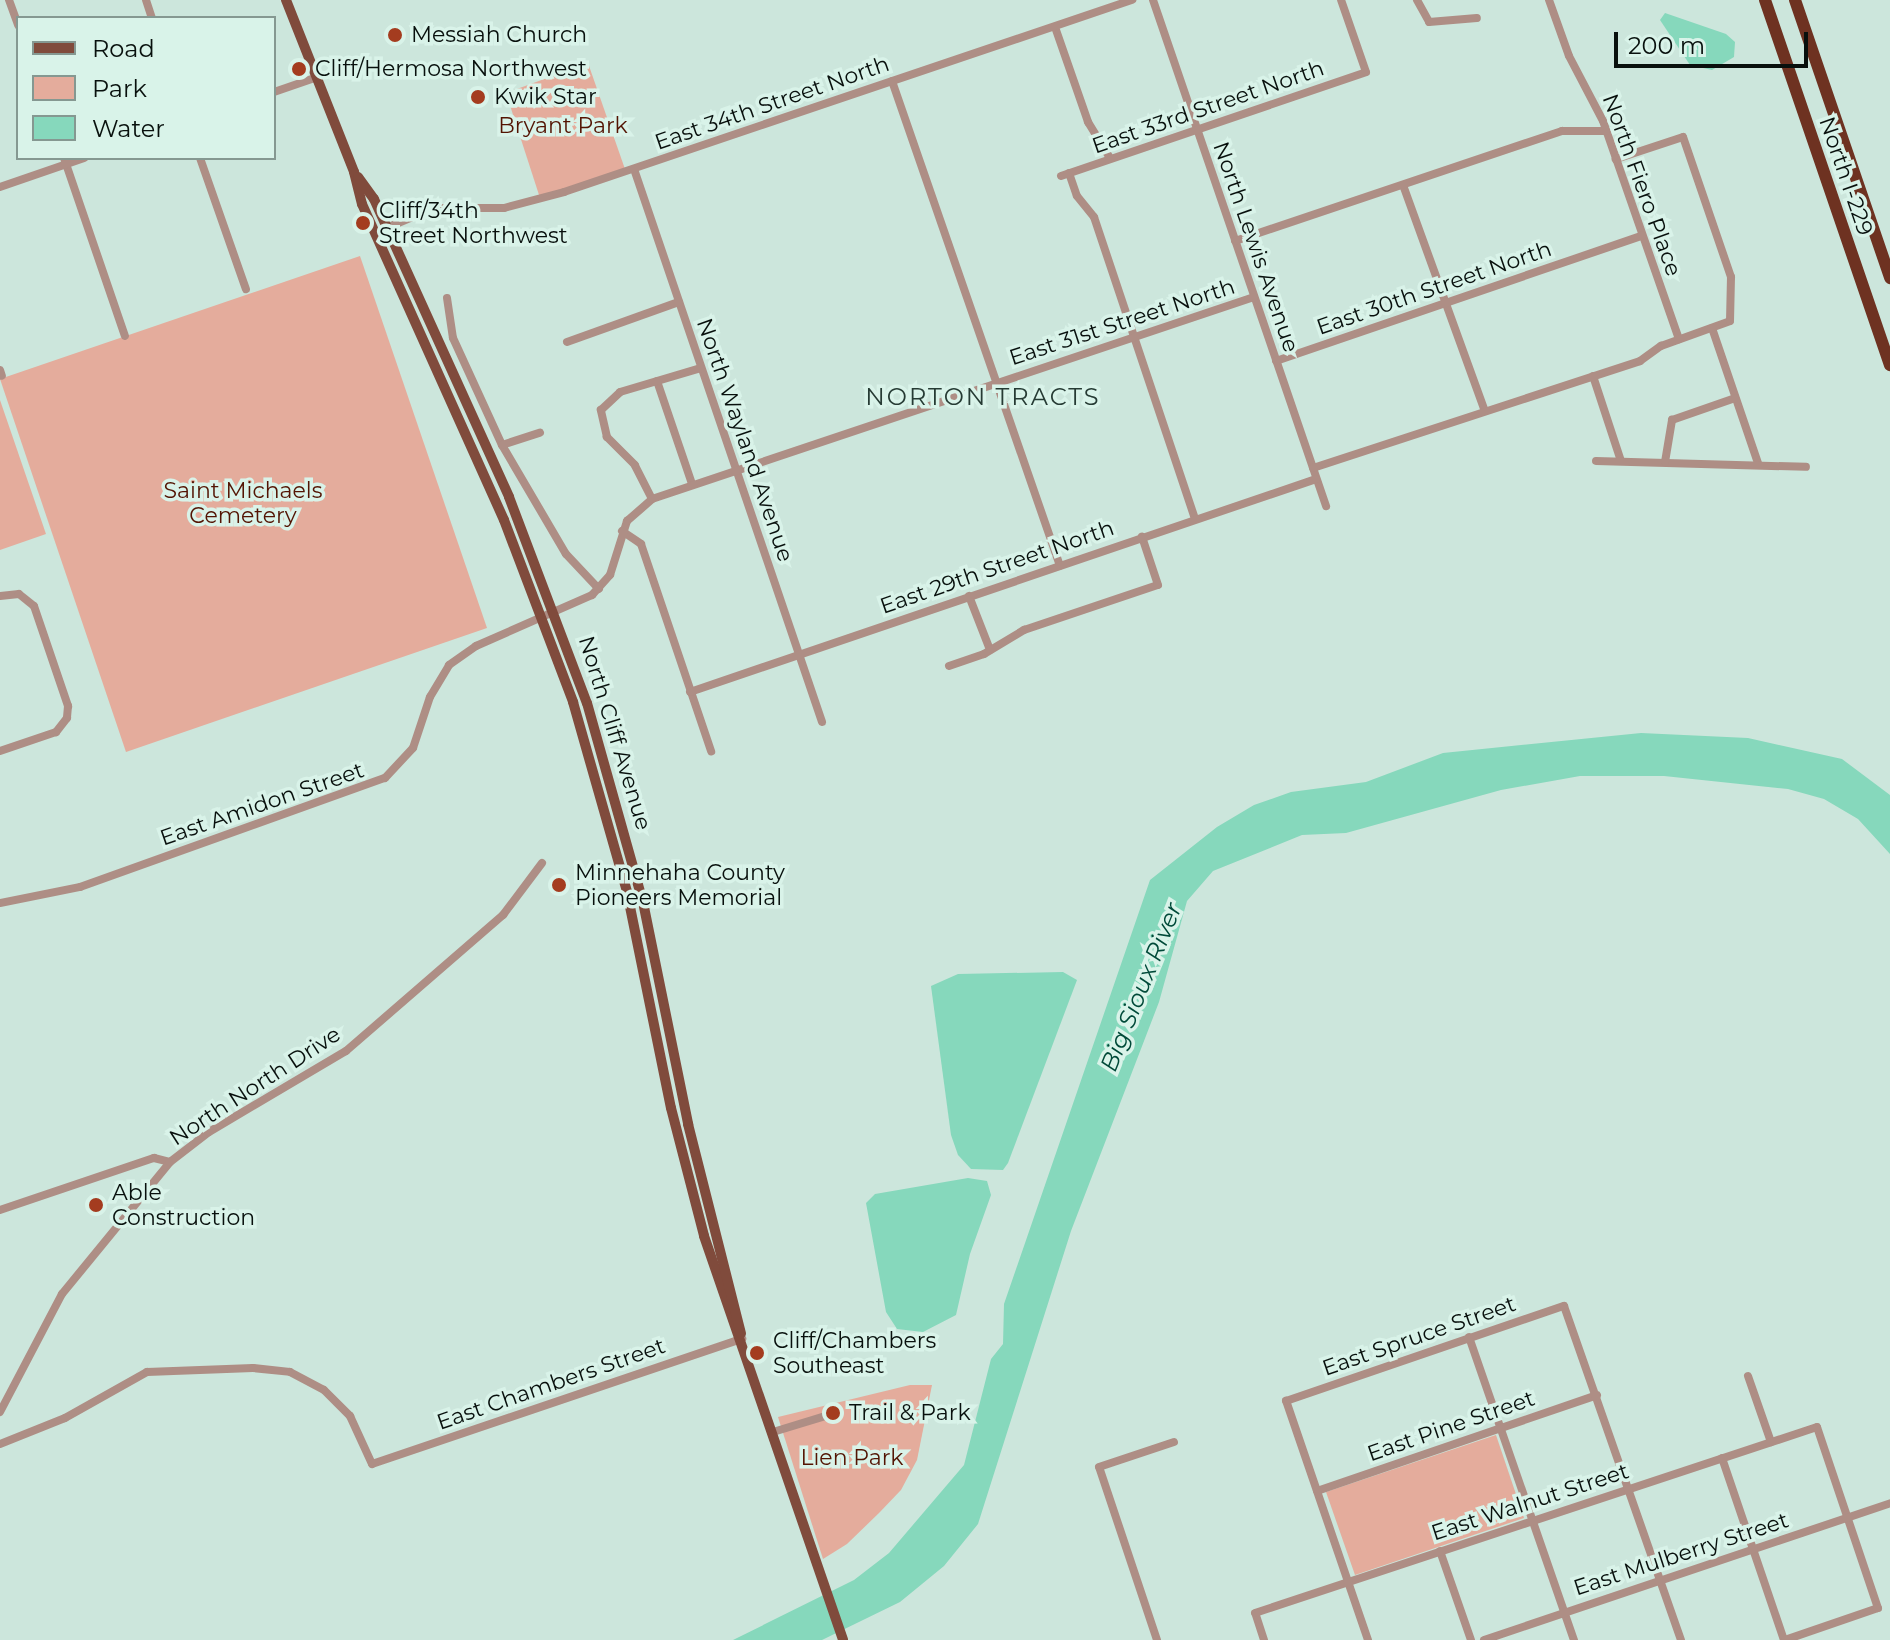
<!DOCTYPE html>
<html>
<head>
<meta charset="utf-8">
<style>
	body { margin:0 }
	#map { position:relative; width:1890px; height:1640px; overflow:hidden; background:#cce6dc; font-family:Montserrat,sans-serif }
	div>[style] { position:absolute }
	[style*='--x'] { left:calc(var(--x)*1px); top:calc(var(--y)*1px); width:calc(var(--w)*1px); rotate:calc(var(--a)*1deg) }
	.green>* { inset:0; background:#e4ac9c }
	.water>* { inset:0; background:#86d8bc }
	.minor>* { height:8px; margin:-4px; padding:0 4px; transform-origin:4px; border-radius:4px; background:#ae8e85 }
	.major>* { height:10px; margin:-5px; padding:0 5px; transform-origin:5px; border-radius:5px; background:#804b3c }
	.highway>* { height:12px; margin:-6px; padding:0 6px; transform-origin:6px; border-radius:6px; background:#6e3221 }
	.dots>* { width:22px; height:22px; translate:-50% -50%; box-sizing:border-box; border:4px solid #d9f3e9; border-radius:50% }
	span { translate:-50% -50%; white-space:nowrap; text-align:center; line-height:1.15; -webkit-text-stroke:7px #d9f3e9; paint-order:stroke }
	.poi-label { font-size:22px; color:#08100d }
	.left { translate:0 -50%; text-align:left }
	.street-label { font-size:22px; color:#08100d }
	.park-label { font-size:22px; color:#531403 }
	.neighbourhood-label { font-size:24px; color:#263b34; letter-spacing:2px }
	.water-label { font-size:24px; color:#004a39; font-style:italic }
	.legend { position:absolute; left:16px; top:16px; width:260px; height:144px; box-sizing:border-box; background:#d9f3e9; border:2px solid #859891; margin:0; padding:10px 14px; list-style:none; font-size:24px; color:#08100d }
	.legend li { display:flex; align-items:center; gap:16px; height:40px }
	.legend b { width:40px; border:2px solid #859891 }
	.scale { position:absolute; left:1614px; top:32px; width:194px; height:36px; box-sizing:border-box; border:4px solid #08100d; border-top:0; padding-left:10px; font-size:24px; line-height:28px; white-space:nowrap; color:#08100d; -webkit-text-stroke:6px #d9f3e9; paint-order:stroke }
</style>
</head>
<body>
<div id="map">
	<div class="green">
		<i style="clip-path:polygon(588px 63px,626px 172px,540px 198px,506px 93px)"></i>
		<i style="clip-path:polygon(360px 256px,487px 628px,126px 752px,0 379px)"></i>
		<i style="clip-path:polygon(0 400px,46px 534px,0 550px)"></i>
		<i style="clip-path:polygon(910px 1385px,932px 1385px,917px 1460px,901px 1490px,879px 1513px,847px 1544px,823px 1559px,778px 1417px)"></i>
		<i style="clip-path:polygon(1496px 1435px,1524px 1518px,1355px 1575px,1326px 1492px)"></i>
	</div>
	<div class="water">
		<i style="clip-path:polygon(1665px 13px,1726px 34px,1735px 42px,1734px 57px,1712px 70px,1690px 65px,1660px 20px)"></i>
		<i style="clip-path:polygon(1641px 733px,1748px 738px,1842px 759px,1890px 795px,1890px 854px,1858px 819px,1824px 799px,1788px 789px,1664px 776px,1580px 776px,1501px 790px,1346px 833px,1302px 835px,1213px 871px,1187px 901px,1159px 1002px,1071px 1231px,978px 1524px,944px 1566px,900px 1602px,822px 1640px,733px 1640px,854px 1580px,889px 1553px,964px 1465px,991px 1359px,1003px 1344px,1004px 1304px,1150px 880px,1217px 827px,1254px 805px,1291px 792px,1366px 782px,1443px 753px)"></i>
		<i style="clip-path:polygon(1063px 972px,1077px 980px,1008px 1163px,1003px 1170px,971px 1169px,958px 1155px,951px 1135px,931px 986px,958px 974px)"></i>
		<i style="clip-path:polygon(968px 1178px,987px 1181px,991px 1195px,970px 1254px,956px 1315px,923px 1332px,897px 1329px,886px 1312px,866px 1203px,875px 1194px)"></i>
	</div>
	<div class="minor">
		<i style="--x:9;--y:0;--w:27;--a:70"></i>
		<i style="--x:146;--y:0;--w:19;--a:72"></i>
		<i style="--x:1153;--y:0;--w:535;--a:71.12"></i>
		<i style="--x:1417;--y:0;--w:25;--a:61"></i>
		<i style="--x:1429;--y:22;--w:48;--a:-4.8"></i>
		<i style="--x:1549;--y:0;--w:59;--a:70.3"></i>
		<i style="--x:1569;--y:56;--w:73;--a:62.4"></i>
		<i style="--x:1603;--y:121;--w:231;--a:70.8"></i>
		<i style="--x:1055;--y:27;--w:101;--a:70.8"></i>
		<i style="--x:1088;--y:122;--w:42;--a:58.6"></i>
		<i style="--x:892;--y:81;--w:513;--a:70.89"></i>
		<i style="--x:274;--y:92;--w:43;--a:-18.9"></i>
		<i style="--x:64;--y:158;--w:188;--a:71.1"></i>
		<i style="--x:200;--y:158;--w:139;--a:70.7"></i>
		<i style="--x:634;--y:169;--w:584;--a:71.22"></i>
		<i style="--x:1069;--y:173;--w:24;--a:71"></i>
		<i style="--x:1077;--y:196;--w:27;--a:51"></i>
		<i style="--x:1094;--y:217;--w:317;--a:71.5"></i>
		<i style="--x:1061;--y:176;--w:322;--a:-18.8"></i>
		<i style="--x:1366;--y:72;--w:76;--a:-109.1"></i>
		<i style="--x:1403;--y:185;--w:240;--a:70.1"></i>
		<i style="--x:0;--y:187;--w:89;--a:-19"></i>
		<i style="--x:384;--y:229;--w:54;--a:-22.8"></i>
		<i style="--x:434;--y:208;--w:70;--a:0"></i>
		<i style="--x:504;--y:208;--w:62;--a:-14.9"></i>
		<i style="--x:564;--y:192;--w:600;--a:-18.68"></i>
		<i style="--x:1235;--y:241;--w:345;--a:-18.6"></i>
		<i style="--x:1562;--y:131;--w:44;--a:0"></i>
		<i style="--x:447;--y:298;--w:40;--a:81.5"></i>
		<i style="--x:453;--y:338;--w:118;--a:65.4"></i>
		<i style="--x:502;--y:445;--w:126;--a:59.6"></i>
		<i style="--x:566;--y:554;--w:48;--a:46.7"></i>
		<i style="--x:1712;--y:328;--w:143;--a:71.2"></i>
		<i style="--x:567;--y:342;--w:119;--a:-19.7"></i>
		<i style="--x:1276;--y:361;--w:387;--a:-18.9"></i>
		<i style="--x:0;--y:370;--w:6;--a:72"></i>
		<i style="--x:1593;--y:376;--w:89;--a:71.8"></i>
		<i style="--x:657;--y:381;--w:109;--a:71.2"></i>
		<i style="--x:502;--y:445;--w:40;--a:-18"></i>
		<i style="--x:1596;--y:461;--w:210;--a:1.6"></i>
		<i style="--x:1665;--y:462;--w:43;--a:-80.5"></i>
		<i style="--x:1672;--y:420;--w:67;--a:-19.2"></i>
		<i style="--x:1313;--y:468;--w:344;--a:-18.1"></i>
		<i style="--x:1640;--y:361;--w:26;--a:-36"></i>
		<i style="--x:1661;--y:346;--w:73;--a:-19.9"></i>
		<i style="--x:1730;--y:321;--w:44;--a:-88.7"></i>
		<i style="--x:1731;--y:277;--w:148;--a:-108.9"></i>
		<i style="--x:1683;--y:137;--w:71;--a:161.8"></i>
		<i style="--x:652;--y:499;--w:38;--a:-117"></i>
		<i style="--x:635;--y:465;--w:40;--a:-135"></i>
		<i style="--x:607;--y:437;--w:28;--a:-103"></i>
		<i style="--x:601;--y:410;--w:26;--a:-43"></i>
		<i style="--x:620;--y:392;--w:84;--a:-16.5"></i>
		<i style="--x:622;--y:531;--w:23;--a:34"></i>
		<i style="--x:641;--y:544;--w:219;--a:71.3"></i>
		<i style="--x:0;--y:596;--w:19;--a:-6"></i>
		<i style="--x:19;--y:594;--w:19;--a:39"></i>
		<i style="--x:34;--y:606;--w:106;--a:71.2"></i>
		<i style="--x:68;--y:706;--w:12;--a:95"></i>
		<i style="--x:67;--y:718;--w:18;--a:128"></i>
		<i style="--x:56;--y:732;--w:59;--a:161.3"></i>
		<i style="--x:969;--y:596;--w:58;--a:68.7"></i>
		<i style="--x:949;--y:666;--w:37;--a:-19"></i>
		<i style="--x:984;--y:654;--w:47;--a:-31"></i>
		<i style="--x:1024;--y:630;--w:141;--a:-18.6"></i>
		<i style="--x:1158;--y:585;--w:51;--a:-108.4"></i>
		<i style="--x:690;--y:692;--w:661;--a:-18.79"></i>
		<i style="--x:0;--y:903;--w:82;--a:-11.3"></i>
		<i style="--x:80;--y:887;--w:324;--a:-19.7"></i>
		<i style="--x:385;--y:778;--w:41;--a:-47"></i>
		<i style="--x:413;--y:748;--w:54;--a:-71.6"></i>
		<i style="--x:430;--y:697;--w:37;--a:-59"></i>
		<i style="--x:449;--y:665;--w:33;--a:-35"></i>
		<i style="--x:476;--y:646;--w:127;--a:-23.7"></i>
		<i style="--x:592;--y:595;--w:27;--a:-48"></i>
		<i style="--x:610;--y:575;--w:57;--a:-72.5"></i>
		<i style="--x:627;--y:521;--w:33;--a:-41"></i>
		<i style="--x:652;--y:499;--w:635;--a:-18.55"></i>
		<i style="--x:0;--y:1210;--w:163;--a:-18.7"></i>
		<i style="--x:154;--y:1158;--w:16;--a:14"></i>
		<i style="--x:1469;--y:1337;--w:321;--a:70.9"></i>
		<i style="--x:1748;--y:1376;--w:70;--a:70.8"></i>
		<i style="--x:0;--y:1412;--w:133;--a:-62.3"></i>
		<i style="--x:62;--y:1294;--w:171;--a:-50.7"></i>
		<i style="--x:170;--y:1162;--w:49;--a:-37.6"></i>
		<i style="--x:209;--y:1132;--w:159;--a:-30.6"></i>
		<i style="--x:346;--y:1051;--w:208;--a:-40.9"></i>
		<i style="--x:503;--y:915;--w:65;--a:-53.1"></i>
		<i style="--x:773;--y:1432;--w:69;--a:-16.9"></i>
		<i style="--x:0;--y:1444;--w:70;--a:-21.8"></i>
		<i style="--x:65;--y:1418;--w:94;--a:-29.3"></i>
		<i style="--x:147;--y:1372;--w:106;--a:-2.2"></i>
		<i style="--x:253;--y:1368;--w:37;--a:6"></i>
		<i style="--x:290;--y:1372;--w:38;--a:28"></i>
		<i style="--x:324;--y:1390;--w:37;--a:45"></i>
		<i style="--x:350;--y:1416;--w:53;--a:65.4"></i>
		<i style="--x:372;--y:1464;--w:391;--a:-18.7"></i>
		<i style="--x:1722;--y:1458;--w:192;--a:71.2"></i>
		<i style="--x:1317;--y:1491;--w:296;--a:-18.9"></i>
		<i style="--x:1440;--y:1551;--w:94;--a:70.8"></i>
		<i style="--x:1157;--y:1640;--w:182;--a:-108.5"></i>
		<i style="--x:1099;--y:1467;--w:79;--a:-18.4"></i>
		<i style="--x:1264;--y:1640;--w:28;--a:-108"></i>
		<i style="--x:1255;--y:1613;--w:592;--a:-18.31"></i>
		<i style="--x:1817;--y:1427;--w:191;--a:71.4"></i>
		<i style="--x:1878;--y:1608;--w:98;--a:161"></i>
		<i style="--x:1368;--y:1640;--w:253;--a:-108.9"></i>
		<i style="--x:1286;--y:1401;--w:294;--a:-18.9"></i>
		<i style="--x:1564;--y:1306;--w:354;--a:70.7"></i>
		<i style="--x:1484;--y:1640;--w:428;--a:-18.6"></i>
	</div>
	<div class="major">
		<i style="--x:286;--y:0;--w:185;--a:68.4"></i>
		<i style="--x:354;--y:172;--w:33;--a:76"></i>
		<i style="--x:362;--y:204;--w:346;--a:65.8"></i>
		<i style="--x:504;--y:520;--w:195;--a:69.2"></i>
		<i style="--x:573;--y:702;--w:198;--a:74.1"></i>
		<i style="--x:627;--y:892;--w:220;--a:78.5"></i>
		<i style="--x:671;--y:1108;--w:132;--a:75.5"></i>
		<i style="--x:704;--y:1236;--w:427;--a:71"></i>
		<i style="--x:358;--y:177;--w:27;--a:54"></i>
		<i style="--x:374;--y:199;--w:327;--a:65.6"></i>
		<i style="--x:509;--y:497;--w:220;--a:69.3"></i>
		<i style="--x:587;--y:703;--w:207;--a:74.3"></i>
		<i style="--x:643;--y:902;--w:227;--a:78.5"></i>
		<i style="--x:688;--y:1124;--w:216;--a:75.8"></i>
	</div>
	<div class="highway">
		<i style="--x:1765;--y:0;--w:386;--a:71.1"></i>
		<i style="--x:1795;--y:0;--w:294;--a:71.1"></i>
	</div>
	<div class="dots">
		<i style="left:395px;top:35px;background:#a43c1f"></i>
		<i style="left:299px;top:69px;background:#a43c1f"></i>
		<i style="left:478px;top:97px;background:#a43c1f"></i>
		<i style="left:363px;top:223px;background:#a43c1f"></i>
		<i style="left:559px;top:885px;background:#a43c1f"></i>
		<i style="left:96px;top:1205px;background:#a43c1f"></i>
		<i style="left:757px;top:1353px;background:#a43c1f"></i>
		<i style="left:833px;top:1413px;background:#a43c1f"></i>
	</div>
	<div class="poi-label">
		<span class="left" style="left:411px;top:35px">Messiah Church</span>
		<span class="left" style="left:315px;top:69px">Cliff/Hermosa Northwest</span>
		<span class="left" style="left:494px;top:97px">Kwik Star</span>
		<span class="left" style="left:379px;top:223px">Cliff/34th<br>Street Northwest</span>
		<span class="left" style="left:575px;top:885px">Minnehaha County<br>Pioneers Memorial</span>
		<span class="left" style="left:112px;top:1205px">Able<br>Construction</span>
		<span class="left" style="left:773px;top:1353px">Cliff/Chambers<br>Southeast</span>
		<span class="left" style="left:849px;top:1413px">Trail &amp; Park</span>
	</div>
	<div class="street-label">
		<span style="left:772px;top:103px;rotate:-19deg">East 34th Street North</span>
		<span style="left:1208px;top:107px;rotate:-19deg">East 33rd Street North</span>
		<span style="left:1846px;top:176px;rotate:71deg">North I-229</span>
		<span style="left:1642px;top:185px;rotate:70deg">North Fiero Place</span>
		<span style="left:1256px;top:247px;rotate:71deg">North Lewis Avenue</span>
		<span style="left:1434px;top:288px;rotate:-19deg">East 30th Street North</span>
		<span style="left:1122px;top:322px;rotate:-18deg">East 31st Street North</span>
		<span style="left:745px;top:440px;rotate:71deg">North Wayland Avenue</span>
		<span style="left:997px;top:567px;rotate:-19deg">East 29th Street North</span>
		<span style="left:615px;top:733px;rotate:73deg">North Cliff Avenue</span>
		<span style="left:262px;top:804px;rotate:-19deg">East Amidon Street</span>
		<span style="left:255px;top:1086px;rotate:-33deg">North North Drive</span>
		<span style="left:1419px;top:1336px;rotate:-19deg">East Spruce Street</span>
		<span style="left:551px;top:1384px;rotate:-19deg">East Chambers Street</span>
		<span style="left:1451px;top:1426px;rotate:-19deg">East Pine Street</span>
		<span style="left:1530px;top:1502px;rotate:-18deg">East Walnut Street</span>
		<span style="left:1681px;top:1554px;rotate:-18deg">East Mulberry Street</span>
	</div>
	<div class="park-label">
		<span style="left:563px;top:126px">Bryant Park</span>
		<span style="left:243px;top:503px">Saint Michaels<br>Cemetery</span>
		<span style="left:852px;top:1458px">Lien Park</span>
	</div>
	<div class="neighbourhood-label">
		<span style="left:983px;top:397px">NORTON TRACTS</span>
	</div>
	<div class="water-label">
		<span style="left:1141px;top:987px;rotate:-68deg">Big Sioux River</span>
	</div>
	<ul class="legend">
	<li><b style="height:10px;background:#804b3c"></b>Road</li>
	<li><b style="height:22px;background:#e4ac9c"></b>Park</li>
	<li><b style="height:22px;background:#86d8bc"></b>Water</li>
	</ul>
	<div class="scale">200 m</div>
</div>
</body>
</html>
